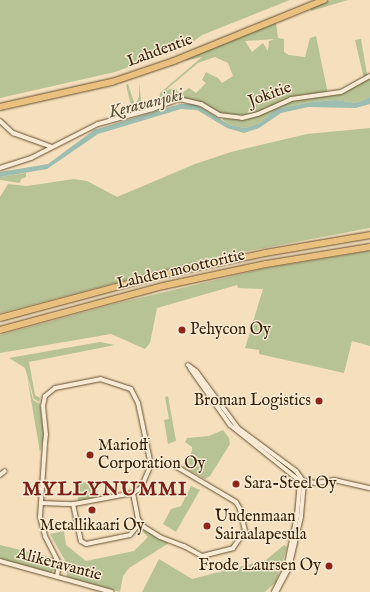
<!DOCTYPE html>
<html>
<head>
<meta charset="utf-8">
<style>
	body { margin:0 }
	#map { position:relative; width:370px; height:592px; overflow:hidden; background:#f5dfbd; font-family:"IM FELL English",serif }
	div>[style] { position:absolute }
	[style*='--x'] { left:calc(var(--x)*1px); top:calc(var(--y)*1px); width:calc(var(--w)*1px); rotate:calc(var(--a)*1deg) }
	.green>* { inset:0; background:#b7c394 }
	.water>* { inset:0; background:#9cbdaf }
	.roads { filter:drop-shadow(0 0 1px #654f2f) drop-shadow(0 0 1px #654f2f) }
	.minor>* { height:4px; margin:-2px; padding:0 2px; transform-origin:2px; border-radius:2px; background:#f8ead4 }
	.major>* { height:5.5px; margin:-2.75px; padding:0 2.75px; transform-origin:2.75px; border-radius:2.75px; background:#eac07e }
	.highway>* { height:6px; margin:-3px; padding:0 3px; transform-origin:3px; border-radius:3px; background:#eac07e }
	.dots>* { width:11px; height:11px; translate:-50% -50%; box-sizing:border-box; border:2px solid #f8ead4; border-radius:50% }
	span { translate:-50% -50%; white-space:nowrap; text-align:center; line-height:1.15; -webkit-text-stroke:3px #f8ead4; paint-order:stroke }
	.street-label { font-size:16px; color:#351f00 }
	.poi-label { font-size:16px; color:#351f00 }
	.left { translate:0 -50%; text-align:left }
	.right { translate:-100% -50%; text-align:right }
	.water-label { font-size:17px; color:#544e35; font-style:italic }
	.district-label { font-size:20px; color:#7a1f14; font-weight:700; letter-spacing:1px }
</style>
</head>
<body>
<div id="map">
	<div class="green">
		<i style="clip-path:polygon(0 0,290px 0,202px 35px,189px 45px,115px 72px,0 98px)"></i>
		<i style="clip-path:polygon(331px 0,348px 0,311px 11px,311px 7px)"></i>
		<i style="clip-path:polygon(evenodd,276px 23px,278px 38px,284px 39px,284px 52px,289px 55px,305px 57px,310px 38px,316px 36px,328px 94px,341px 92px,364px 79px,355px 40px,361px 39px,367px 74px,365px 79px,370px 76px,370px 97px,356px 103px,336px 100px,311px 102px,276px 109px,260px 123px,245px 128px,230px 125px,223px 120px,223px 115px,201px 104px,179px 99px,166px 104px,163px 99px,164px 103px,159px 105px,160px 93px,202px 57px,185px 61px,189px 58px,276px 23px,275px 39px,269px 41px,268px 51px,263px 43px,252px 52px,245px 41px,275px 39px,276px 23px,215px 57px,228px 63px,233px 76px,222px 83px,218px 78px,206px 72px,202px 80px,206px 83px,196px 93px,189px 88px,180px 94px,175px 88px,166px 90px,198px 63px,215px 57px)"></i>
		<i style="clip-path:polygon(139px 83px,141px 99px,137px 114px,133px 115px,126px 85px,128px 84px,135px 105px,139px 97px)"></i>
		<i style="clip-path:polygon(370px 128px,370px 228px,211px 258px,0 313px,0 197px,8px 184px,27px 186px,74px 179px,87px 181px,117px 197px,195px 164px,231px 152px,307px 134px)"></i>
		<i style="clip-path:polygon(26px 173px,26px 177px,21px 179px,20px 183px,0 180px,0 177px)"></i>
		<i style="clip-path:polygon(370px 251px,370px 346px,352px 341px,344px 373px,259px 354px,259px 350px,245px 348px,263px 289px,238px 288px,237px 285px,157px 308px,150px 343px,145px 349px,111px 334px,0 353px,0 335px,118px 303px,267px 268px)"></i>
		<i style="clip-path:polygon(100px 342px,115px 345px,29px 362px,35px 395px,40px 398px,39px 402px,34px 399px,25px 368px,9px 358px)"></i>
		<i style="clip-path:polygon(27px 376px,33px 400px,40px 404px,44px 436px,40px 452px)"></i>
		<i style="clip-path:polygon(168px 396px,176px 441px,168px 444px,164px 420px,169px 419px,165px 397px)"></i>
		<i style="clip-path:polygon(223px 430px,229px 438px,230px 444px,210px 476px,205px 479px,183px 467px,192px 451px,192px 447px,185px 442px,187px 438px,209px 436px)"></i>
		<i style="clip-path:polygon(96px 480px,98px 498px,78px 501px,78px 484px)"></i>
		<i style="clip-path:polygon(191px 486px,200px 490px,176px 532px,163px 524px,171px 509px,181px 506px)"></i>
		<i style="clip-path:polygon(140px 526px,169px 543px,129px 568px,123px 576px,120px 592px,67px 577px,67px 564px,50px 534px,64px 531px,66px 545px,86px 561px,134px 551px,148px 537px,138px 527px)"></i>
		<i style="clip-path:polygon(0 545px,54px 558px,55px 570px,50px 573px,0 561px)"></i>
		<i style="clip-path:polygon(284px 545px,287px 547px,276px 582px,265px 592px,142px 592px,159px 559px,192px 579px,266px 560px)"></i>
	</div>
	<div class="water">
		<i style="clip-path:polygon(370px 97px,370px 104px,356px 108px,308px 107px,281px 113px,259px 128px,244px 133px,227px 128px,197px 110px,181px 109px,98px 134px,47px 169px,0 177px,0 172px,48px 164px,94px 130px,180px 104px,195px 104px,230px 125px,245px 128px,260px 123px,276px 109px,311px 102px,336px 100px,356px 103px)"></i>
	</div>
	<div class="roads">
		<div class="minor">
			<i style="--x:0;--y:121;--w:18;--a:43"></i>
			<i style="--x:13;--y:133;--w:41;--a:19.7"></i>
			<i style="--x:0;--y:168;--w:33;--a:-18"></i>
			<i style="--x:31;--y:158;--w:75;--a:-26.9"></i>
			<i style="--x:98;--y:124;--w:57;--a:-15.3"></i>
			<i style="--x:153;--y:109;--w:28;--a:-21"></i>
			<i style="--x:179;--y:99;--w:23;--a:13"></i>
			<i style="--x:201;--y:104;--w:21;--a:31"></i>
			<i style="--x:219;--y:115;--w:23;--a:7"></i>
			<i style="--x:242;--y:118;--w:16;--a:-14"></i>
			<i style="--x:258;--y:114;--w:36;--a:-24"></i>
			<i style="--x:291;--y:99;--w:50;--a:-8"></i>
			<i style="--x:341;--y:92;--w:33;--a:-29"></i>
			<i style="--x:188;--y:365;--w:10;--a:37"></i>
			<i style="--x:196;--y:371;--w:71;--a:53.6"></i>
			<i style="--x:238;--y:428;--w:72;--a:36.6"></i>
			<i style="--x:296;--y:471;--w:14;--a:54"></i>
			<i style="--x:304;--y:482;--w:35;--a:95"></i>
			<i style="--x:301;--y:517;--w:52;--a:103.2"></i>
			<i style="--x:289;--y:568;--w:27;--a:118"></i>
			<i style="--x:190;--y:368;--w:70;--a:54.9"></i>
			<i style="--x:230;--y:425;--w:90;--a:38.7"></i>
			<i style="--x:300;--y:481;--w:35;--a:95"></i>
			<i style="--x:297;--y:516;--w:53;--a:101.9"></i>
			<i style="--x:286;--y:568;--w:27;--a:117"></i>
			<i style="--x:0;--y:475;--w:6;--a:-39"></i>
			<i style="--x:302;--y:481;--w:14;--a:8"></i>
			<i style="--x:316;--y:483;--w:18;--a:-9"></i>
			<i style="--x:334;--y:480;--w:37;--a:13"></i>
			<i style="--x:133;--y:493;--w:26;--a:79"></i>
			<i style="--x:138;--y:519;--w:10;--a:53"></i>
			<i style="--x:144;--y:527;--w:19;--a:32"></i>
			<i style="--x:160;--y:537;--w:26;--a:21"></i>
			<i style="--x:184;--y:546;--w:21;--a:29"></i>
			<i style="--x:202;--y:556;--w:32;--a:-14"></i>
			<i style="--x:233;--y:548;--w:21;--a:-55"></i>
			<i style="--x:245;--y:531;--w:23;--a:-103"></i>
			<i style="--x:240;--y:509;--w:8;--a:-120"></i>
			<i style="--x:236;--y:502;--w:77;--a:-149.4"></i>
			<i style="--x:170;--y:463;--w:19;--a:174"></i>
			<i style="--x:41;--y:503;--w:33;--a:2"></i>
			<i style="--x:74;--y:504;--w:60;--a:-10.6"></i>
			<i style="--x:133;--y:493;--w:9;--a:-32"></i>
			<i style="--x:141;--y:488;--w:25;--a:-67"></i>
			<i style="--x:151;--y:465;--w:63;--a:-101.8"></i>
			<i style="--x:138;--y:403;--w:16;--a:-117"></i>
			<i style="--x:131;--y:389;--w:32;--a:-162"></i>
			<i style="--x:101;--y:379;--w:47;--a:168.9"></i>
			<i style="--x:55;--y:388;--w:13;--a:141"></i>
			<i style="--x:45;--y:396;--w:10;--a:101"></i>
			<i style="--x:43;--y:406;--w:28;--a:84"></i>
			<i style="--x:46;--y:434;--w:10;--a:96"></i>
			<i style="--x:45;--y:444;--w:73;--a:93.9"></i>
			<i style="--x:40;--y:517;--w:20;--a:75"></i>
			<i style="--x:45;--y:536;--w:30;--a:63"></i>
			<i style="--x:59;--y:563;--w:14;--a:98"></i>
			<i style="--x:73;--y:504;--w:38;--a:78"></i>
			<i style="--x:81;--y:541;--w:6;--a:31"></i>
			<i style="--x:86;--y:544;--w:45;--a:-11.6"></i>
			<i style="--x:130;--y:535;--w:16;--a:-50"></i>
			<i style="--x:0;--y:561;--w:116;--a:15.5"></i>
		</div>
		<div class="major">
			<i style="--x:0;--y:107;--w:115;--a:-12.6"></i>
			<i style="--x:112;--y:82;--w:65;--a:-18.7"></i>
			<i style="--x:174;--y:61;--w:162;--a:-22.1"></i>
		</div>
		<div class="highway">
			<i style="--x:0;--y:318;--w:166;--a:-15"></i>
			<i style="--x:160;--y:275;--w:107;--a:-11.8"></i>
			<i style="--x:265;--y:253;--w:107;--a:-9.7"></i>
			<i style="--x:0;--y:330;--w:169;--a:-15.1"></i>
			<i style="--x:163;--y:286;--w:105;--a:-12.1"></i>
			<i style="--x:266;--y:264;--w:105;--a:-9.3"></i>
		</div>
	</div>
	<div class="dots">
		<i style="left:182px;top:330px;background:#8f2418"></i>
		<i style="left:319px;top:401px;background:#8f2418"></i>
		<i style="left:90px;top:455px;background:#8f2418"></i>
		<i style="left:236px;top:484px;background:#8f2418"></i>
		<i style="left:92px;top:510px;background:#8f2418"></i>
		<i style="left:207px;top:526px;background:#8f2418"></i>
		<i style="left:329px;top:566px;background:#8f2418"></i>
	</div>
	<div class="street-label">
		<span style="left:160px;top:51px;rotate:-20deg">Lahdentie</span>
		<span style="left:270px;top:95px;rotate:-20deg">Jokitie</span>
		<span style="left:181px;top:270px;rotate:-13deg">Lahden moottoritie</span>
		<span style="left:59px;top:565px;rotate:15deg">Alikeravantie</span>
	</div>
	<div class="poi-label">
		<span class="left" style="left:190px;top:330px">Pehycon Oy</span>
		<span class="right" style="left:311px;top:401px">Broman Logistics</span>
		<span class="left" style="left:98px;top:455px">Marioff<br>Corporation Oy</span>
		<span class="left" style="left:244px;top:484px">Sara-Steel Oy</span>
		<span class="left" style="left:215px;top:526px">Uudenmaan<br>Sairaalapesula</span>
		<span style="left:92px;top:526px">Metallikaari Oy</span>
		<span class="right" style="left:321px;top:566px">Frode Laursen Oy</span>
	</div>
	<div class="water-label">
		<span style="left:146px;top:104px;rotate:-14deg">Keravanjoki</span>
	</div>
	<div class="district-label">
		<span style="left:105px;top:489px">MYLLYNUMMI</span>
	</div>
</div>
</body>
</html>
